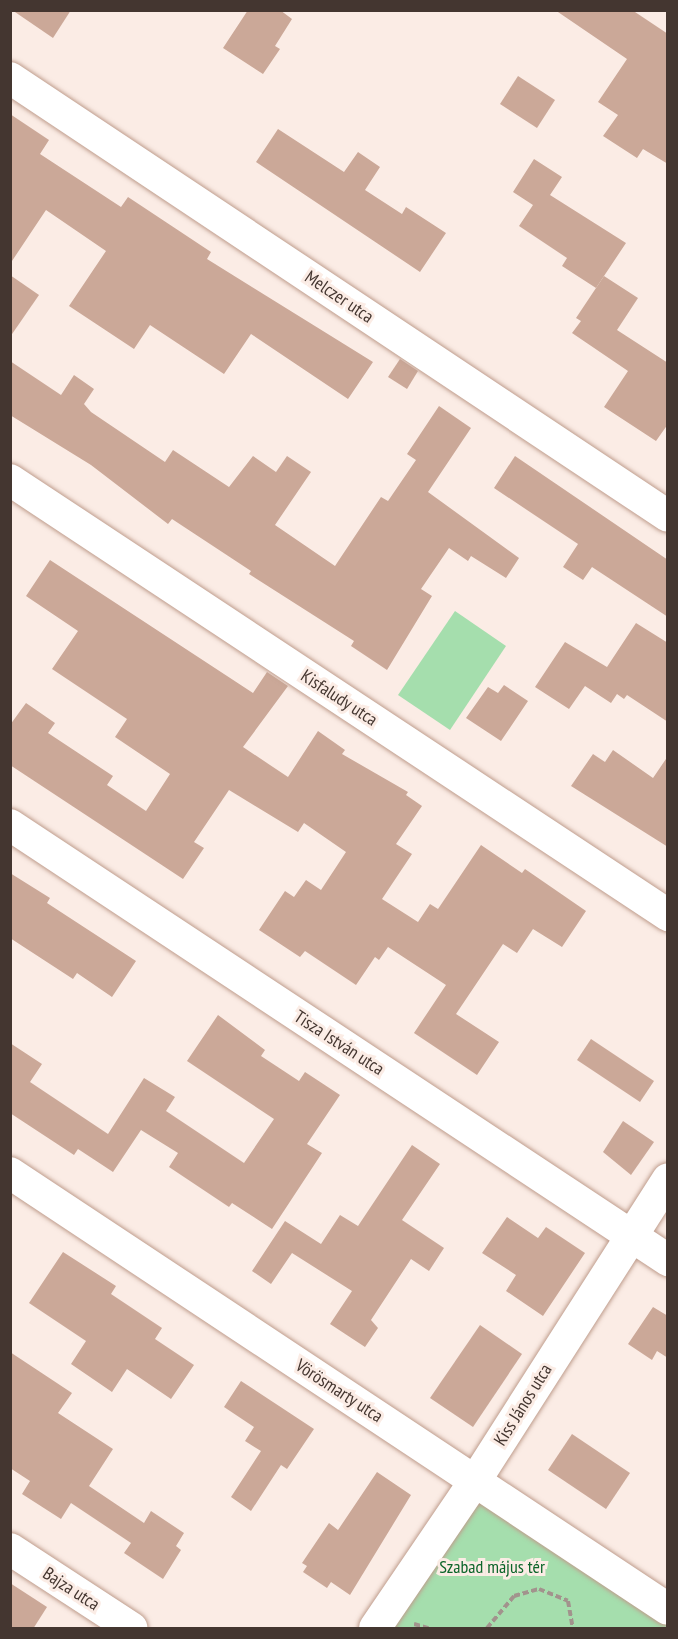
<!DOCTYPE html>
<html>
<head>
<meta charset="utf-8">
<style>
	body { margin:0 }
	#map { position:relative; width:678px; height:1639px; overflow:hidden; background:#fbece5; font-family:"PT Sans Narrow",sans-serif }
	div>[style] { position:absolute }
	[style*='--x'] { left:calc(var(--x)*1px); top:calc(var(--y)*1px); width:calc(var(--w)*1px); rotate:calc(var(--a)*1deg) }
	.green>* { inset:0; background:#a5dead }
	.building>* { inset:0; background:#cba898 }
	.path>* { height:4px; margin-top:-2px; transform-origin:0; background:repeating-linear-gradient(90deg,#a2938d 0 6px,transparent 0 9px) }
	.roads { filter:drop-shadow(0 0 2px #bf9d8d) drop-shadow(0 0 2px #bf9d8d) }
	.minor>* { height:32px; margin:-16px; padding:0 16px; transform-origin:16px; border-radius:16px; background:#fff }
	span { translate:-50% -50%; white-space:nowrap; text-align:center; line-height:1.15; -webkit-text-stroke:6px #fbece5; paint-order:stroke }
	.street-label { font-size:18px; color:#443630 }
	.park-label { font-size:18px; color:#0c652a }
	.frame { position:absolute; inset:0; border:12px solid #443630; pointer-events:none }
</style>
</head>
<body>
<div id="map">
	<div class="green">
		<i style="clip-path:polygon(455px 611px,506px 646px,450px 730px,398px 695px)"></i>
		<i style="clip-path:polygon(475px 1481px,667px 1609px,667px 1628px,375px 1628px)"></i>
	</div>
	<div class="building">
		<i style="clip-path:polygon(12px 10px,71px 10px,53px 38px)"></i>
		<i style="clip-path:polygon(248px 10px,280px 10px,292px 19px,275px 46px,280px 49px,263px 74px,223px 48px)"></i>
		<i style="clip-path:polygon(555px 10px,632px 10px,668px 34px,668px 164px,643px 149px,637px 158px,603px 136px,618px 115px,598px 102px,627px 59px)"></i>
		<i style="clip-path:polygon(518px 76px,555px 100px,537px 128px,500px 104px)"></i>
		<i style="clip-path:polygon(10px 114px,49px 140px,40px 154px,121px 207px,128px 197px,211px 252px,207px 259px,373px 362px,348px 399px,251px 334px,224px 374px,150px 325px,134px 349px,69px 306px,106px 251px,46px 210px,10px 264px)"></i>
		<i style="clip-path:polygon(278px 129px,344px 172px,358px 152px,380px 167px,365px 190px,402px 214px,406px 207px,446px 233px,420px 272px,256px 162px)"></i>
		<i style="clip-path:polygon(534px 159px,562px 177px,550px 195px,626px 243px,596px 288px,562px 266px,567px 258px,519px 226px,533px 205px,513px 192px)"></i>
		<i style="clip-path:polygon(10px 275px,39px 295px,10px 337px)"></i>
		<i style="clip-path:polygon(604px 276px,638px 298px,617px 330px,668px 363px,668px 424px,656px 441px,604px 407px,628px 371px,572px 333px,581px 321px,576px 318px)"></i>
		<i style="clip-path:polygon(400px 359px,418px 371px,407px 389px,388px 377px)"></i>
		<i style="clip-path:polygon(10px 361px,61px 395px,74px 375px,94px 389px,84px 404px,91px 412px,165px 462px,173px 450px,229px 487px,253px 456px,276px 472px,287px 456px,311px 472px,275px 525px,335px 566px,381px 497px,388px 501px,416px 460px,407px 454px,439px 406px,471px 428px,428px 492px,519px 558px,506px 578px,471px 556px,468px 561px,449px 548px,421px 589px,432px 596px,387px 670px,351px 646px,354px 641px,249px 574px,251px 571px,172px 519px,168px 524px,91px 465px,10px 415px)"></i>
		<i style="clip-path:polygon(515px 456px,668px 560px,668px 617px,592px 567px,583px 580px,563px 567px,578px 544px,494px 488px)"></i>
		<i style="clip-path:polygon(50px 560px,253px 693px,267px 672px,288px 686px,243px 747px,288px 777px,318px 731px,345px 750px,342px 754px,408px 792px,406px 795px,422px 806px,396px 844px,412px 854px,382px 899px,418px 922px,430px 904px,438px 909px,481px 845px,522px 873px,525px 869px,586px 911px,562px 947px,533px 929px,517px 953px,503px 944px,456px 1014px,499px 1042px,477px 1075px,414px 1033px,446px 985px,388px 947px,379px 960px,375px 957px,356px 985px,305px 951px,300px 957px,259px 930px,285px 891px,294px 897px,306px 880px,321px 890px,346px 852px,304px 823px,298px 832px,229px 790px,194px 842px,204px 848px,183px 879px,10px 765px,10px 725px,26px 703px,55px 723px,48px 733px,113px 776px,107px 785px,146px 811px,170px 774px,115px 737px,127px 719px,52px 669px,78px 631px,26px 596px)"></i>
		<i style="clip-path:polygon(636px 623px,668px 643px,668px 722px,627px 695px,624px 699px,617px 694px,611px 703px,585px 686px,569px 709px,535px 687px,565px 642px,607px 667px)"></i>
		<i style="clip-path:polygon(504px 685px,528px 701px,501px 741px,466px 718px,488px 687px,498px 693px)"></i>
		<i style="clip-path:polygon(613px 750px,653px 778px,668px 756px,668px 847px,571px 786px,593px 754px,605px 762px)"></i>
		<i style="clip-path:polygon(10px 873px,50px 898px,47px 903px,136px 961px,112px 997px,77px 973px,73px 979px,10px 938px)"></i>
		<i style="clip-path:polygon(218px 1015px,265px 1050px,261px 1056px,299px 1081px,305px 1072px,340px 1095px,307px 1144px,322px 1153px,272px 1229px,232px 1203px,229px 1207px,169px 1167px,178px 1153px,141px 1130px,113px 1172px,78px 1149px,74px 1155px,10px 1113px,10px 1043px,42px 1064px,30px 1082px,108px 1134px,144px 1078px,175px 1097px,166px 1111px,244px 1163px,274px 1119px,187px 1061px)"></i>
		<i style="clip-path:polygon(591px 1039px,654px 1081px,640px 1102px,577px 1060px)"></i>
		<i style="clip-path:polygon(623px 1121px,654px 1142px,631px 1175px,603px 1152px)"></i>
		<i style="clip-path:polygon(412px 1145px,440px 1164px,402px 1220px,444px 1248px,429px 1271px,411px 1259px,371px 1320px,378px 1328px,365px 1347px,330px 1324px,352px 1291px,292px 1253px,271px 1284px,252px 1271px,285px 1221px,321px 1244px,340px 1215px,358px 1226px)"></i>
		<i style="clip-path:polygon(507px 1217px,538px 1238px,546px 1227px,585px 1253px,543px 1316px,506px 1291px,516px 1275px,482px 1253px)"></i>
		<i style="clip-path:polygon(63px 1252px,116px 1286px,111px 1294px,162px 1328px,155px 1339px,194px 1365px,171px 1399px,127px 1369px,112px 1392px,71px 1364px,86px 1341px,29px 1303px)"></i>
		<i style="clip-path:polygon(653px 1307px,668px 1316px,668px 1358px,657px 1351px,652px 1360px,628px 1344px)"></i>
		<i style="clip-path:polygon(480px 1325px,522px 1354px,473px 1427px,430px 1398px)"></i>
		<i style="clip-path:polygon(10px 1352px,72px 1393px,58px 1413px,113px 1449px,89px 1486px,144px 1523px,151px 1511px,184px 1533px,176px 1546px,181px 1550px,163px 1579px,124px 1553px,131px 1543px,71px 1503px,61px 1519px,22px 1494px,30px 1481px,10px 1468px)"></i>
		<i style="clip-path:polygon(241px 1381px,314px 1429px,287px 1469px,281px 1465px,251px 1511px,231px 1497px,261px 1451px,245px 1441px,254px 1427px,224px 1407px)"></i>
		<i style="clip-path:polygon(572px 1434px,630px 1473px,606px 1509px,548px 1470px)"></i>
		<i style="clip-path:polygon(377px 1472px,411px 1495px,350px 1595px,331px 1582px,327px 1588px,303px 1572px,307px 1566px,302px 1563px,329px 1523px,338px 1530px)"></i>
		<i style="clip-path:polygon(10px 1583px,47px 1607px,33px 1629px,10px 1629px)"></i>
	</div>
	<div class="path">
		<i style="--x:414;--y:1624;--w:15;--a:16"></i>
		<i style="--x:487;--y:1628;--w:42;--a:-49.8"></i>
		<i style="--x:514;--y:1596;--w:26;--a:-16"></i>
		<i style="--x:539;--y:1589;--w:31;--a:22"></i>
		<i style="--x:568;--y:1601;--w:27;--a:80"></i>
	</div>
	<div class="roads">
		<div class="minor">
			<i style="--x:10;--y:78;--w:790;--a:33.65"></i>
			<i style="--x:10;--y:480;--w:789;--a:33.47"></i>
			<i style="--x:10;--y:825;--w:789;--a:33.47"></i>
			<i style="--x:10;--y:1173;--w:789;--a:33.53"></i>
			<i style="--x:10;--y:1549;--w:145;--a:33.1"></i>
			<i style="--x:375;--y:1628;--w:178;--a:-55.8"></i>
			<i style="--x:475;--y:1481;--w:358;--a:-57.4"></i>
		</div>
	</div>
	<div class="street-label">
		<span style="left:339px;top:297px;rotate:34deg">Melczer utca</span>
		<span style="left:339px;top:698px;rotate:33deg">Kisfaludy utca</span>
		<span style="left:339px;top:1043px;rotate:33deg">Tisza István utca</span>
		<span style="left:339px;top:1391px;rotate:33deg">Vörösmarty utca</span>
		<span style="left:523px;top:1405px;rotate:-58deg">Kiss János utca</span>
		<span style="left:71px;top:1589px;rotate:33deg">Bajza utca</span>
	</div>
	<div class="park-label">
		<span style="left:492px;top:1567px">Szabad május tér</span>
	</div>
	<div class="frame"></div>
</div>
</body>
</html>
